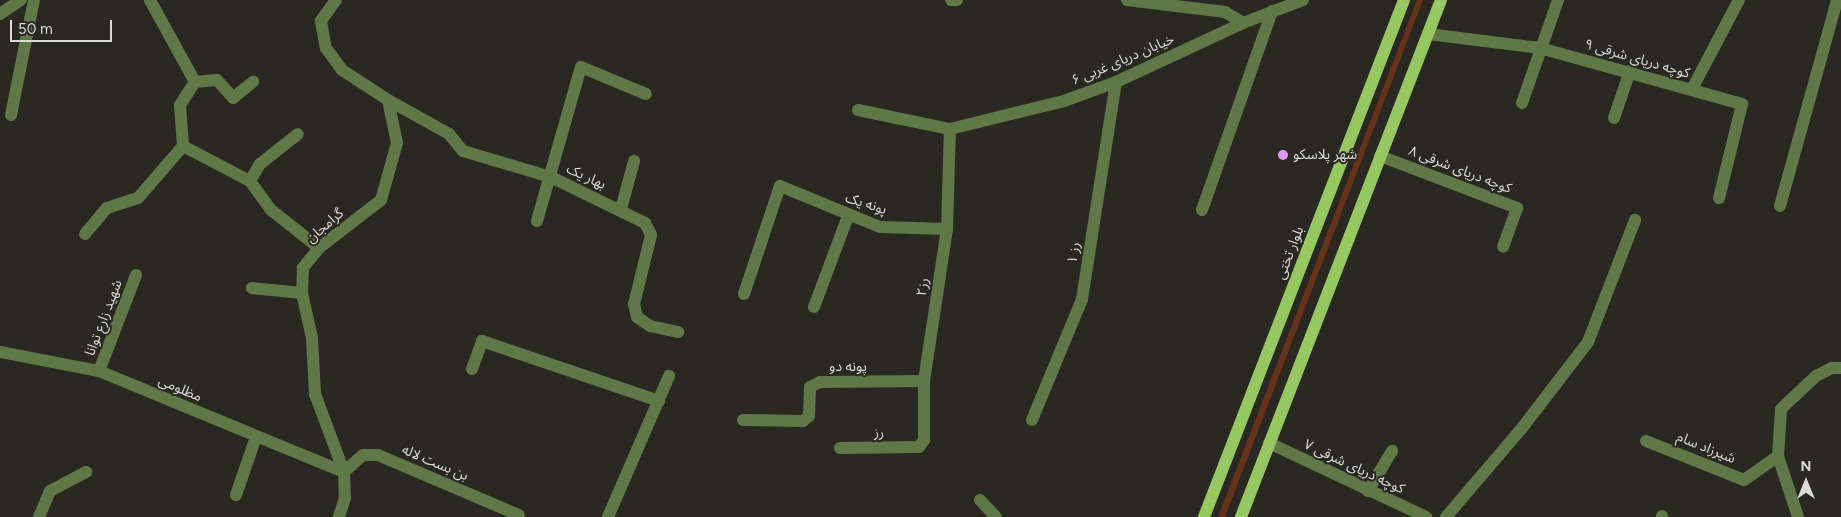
<!DOCTYPE html>
<html>
<head>
<meta charset="utf-8">
<style>
	body { margin:0 }
	#map { position:relative; width:1841px; height:517px; overflow:hidden; background:#2a2921; font-family:Figtree,"Noto Sans Arabic",sans-serif }
	div>[style] { position:absolute }
	[style*='--x'] { left:calc(var(--x)*1px); top:calc(var(--y)*1px); width:calc(var(--w)*1px); rotate:calc(var(--a)*1deg) }
	.green>* { inset:0; background:#67321b }
	.minor>* { height:12px; margin:-6px; padding:0 6px; transform-origin:6px; border-radius:6px; background:#607848 }
	.major>* { height:12px; margin:-6px; padding:0 6px; transform-origin:6px; border-radius:6px; background:#97c760 }
	.dots>* { width:14px; height:14px; translate:-50% -50%; box-sizing:border-box; border:2px solid #2a2921; border-radius:50% }
	span { translate:-50% -50%; white-space:nowrap; text-align:center; line-height:1.15; -webkit-text-stroke:4px #2a2921; paint-order:stroke }
	.street-label { font-size:14px; color:#dbdbd6 }
	.poi-label { font-size:14px; color:#dbdbd6 }
	.left { translate:0 -50%; text-align:left }
	.north { position:absolute; left:1781px; top:457px; width:50px; height:50px; -webkit-text-stroke:4px #2a2921; paint-order:stroke; rotate:0deg; font-size:14px; font-weight:700; line-height:20px; text-align:center; color:#dbdbd6 }
	.north::after { content:''; display:block; margin:auto; width:18px; height:22px; background:#dbdbd6; clip-path:polygon(50% 0,100% 100%,50% 72%,0 100%) }
	.scale { position:absolute; left:10px; top:20px; width:102px; height:22px; box-sizing:border-box; border:2px solid #dbdbd6; border-top:0; padding-left:6px; font-size:15px; line-height:18px; white-space:nowrap; color:#dbdbd6; -webkit-text-stroke:4px #2a2921; paint-order:stroke }
</style>
</head>
<body>
<div id="map">
	<div class="green">
		<i style="clip-path:polygon(1417px 0,1423px 0,1225px 517px,1218px 517px)"></i>
	</div>
	<div class="minor">
		<i style="--x:336;--y:0;--w:26;--a:126"></i>
		<i style="--x:321;--y:21;--w:27;--a:80"></i>
		<i style="--x:326;--y:48;--w:27;--a:54"></i>
		<i style="--x:342;--y:70;--w:55;--a:33.1"></i>
		<i style="--x:388;--y:100;--w:44;--a:78.2"></i>
		<i style="--x:397;--y:143;--w:59;--a:105.7"></i>
		<i style="--x:381;--y:200;--w:78;--a:142.3"></i>
		<i style="--x:319;--y:248;--w:26;--a:129"></i>
		<i style="--x:303;--y:268;--w:25;--a:92"></i>
		<i style="--x:302;--y:293;--w:46;--a:77.5"></i>
		<i style="--x:312;--y:338;--w:56;--a:86.9"></i>
		<i style="--x:315;--y:394;--w:83;--a:69.6"></i>
		<i style="--x:344;--y:472;--w:26;--a:88"></i>
		<i style="--x:345;--y:498;--w:20;--a:108"></i>
		<i style="--x:951;--y:0;--w:6;--a:0"></i>
		<i style="--x:1127;--y:0;--w:99;--a:7"></i>
		<i style="--x:1225;--y:12;--w:21;--a:31"></i>
		<i style="--x:0;--y:14;--w:25;--a:-34"></i>
		<i style="--x:1428;--y:34;--w:113;--a:7.1"></i>
		<i style="--x:1540;--y:48;--w:210;--a:15.5"></i>
		<i style="--x:1742;--y:104;--w:97;--a:103.7"></i>
		<i style="--x:195;--y:82;--w:22;--a:-5"></i>
		<i style="--x:217;--y:80;--w:24;--a:48"></i>
		<i style="--x:233;--y:98;--w:26;--a:-39"></i>
		<i style="--x:1692;--y:89;--w:101;--a:-62.2"></i>
		<i style="--x:388;--y:100;--w:70;--a:29.1"></i>
		<i style="--x:449;--y:134;--w:22;--a:51"></i>
		<i style="--x:463;--y:151;--w:92;--a:16.5"></i>
		<i style="--x:551;--y:177;--w:105;--a:26.1"></i>
		<i style="--x:645;--y:223;--w:13;--a:63"></i>
		<i style="--x:651;--y:235;--w:71;--a:103.8"></i>
		<i style="--x:634;--y:304;--w:13;--a:77"></i>
		<i style="--x:637;--y:317;--w:16;--a:35"></i>
		<i style="--x:650;--y:326;--w:29;--a:12"></i>
		<i style="--x:1522;--y:103;--w:109;--a:-70.7"></i>
		<i style="--x:858;--y:110;--w:94;--a:11.7"></i>
		<i style="--x:950;--y:129;--w:117;--a:-13.8"></i>
		<i style="--x:1064;--y:101;--w:55;--a:-20.1"></i>
		<i style="--x:1116;--y:82;--w:140;--a:-24.9"></i>
		<i style="--x:1243;--y:23;--w:64;--a:-21"></i>
		<i style="--x:11;--y:115;--w:117;--a:-78.7"></i>
		<i style="--x:1614;--y:118;--w:50;--a:-71.2"></i>
		<i style="--x:183;--y:146;--w:76;--a:27.6"></i>
		<i style="--x:250;--y:181;--w:34;--a:54"></i>
		<i style="--x:270;--y:209;--w:63;--a:38.5"></i>
		<i style="--x:1380;--y:156;--w:147;--a:20.8"></i>
		<i style="--x:1517;--y:208;--w:41;--a:109.7"></i>
		<i style="--x:250;--y:181;--w:20;--a:-60"></i>
		<i style="--x:260;--y:164;--w:48;--a:-38.3"></i>
		<i style="--x:1780;--y:206;--w:214;--a:-74.5"></i>
		<i style="--x:621;--y:209;--w:50;--a:-74.8"></i>
		<i style="--x:1202;--y:210;--w:211;--a:-70.6"></i>
		<i style="--x:537;--y:221;--w:160;--a:-74.1"></i>
		<i style="--x:581;--y:67;--w:70;--a:22.6"></i>
		<i style="--x:85;--y:234;--w:34;--a:-50"></i>
		<i style="--x:107;--y:208;--w:33;--a:-18"></i>
		<i style="--x:138;--y:198;--w:69;--a:-49.1"></i>
		<i style="--x:183;--y:146;--w:41;--a:-94.2"></i>
		<i style="--x:180;--y:105;--w:27;--a:-57"></i>
		<i style="--x:195;--y:82;--w:94;--a:-118.8"></i>
		<i style="--x:252;--y:288;--w:50;--a:5.7"></i>
		<i style="--x:744;--y:294;--w:114;--a:-71.6"></i>
		<i style="--x:780;--y:186;--w:108;--a:22.3"></i>
		<i style="--x:880;--y:227;--w:67;--a:1.7"></i>
		<i style="--x:814;--y:307;--w:97;--a:-69.5"></i>
		<i style="--x:0;--y:352;--w:101;--a:10.9"></i>
		<i style="--x:99;--y:371;--w:265;--a:22.4"></i>
		<i style="--x:344;--y:472;--w:25;--a:-42"></i>
		<i style="--x:363;--y:455;--w:15;--a:0"></i>
		<i style="--x:378;--y:455;--w:153;--a:23.1"></i>
		<i style="--x:472;--y:369;--w:30;--a:-70"></i>
		<i style="--x:482;--y:341;--w:187;--a:18.7"></i>
		<i style="--x:99;--y:371;--w:103;--a:-68.9"></i>
		<i style="--x:743;--y:420;--w:60;--a:1"></i>
		<i style="--x:803;--y:421;--w:8;--a:-40"></i>
		<i style="--x:809;--y:416;--w:29;--a:-88"></i>
		<i style="--x:810;--y:387;--w:11;--a:-27"></i>
		<i style="--x:820;--y:382;--w:104;--a:-0.6"></i>
		<i style="--x:1032;--y:420;--w:131;--a:-67.5"></i>
		<i style="--x:1082;--y:299;--w:220;--a:-81.1"></i>
		<i style="--x:1646;--y:441;--w:105;--a:21.7"></i>
		<i style="--x:1744;--y:480;--w:42;--a:-35.2"></i>
		<i style="--x:1269;--y:443;--w:174;--a:25.2"></i>
		<i style="--x:840;--y:448;--w:79;--a:-0.7"></i>
		<i style="--x:919;--y:447;--w:9;--a:-54"></i>
		<i style="--x:924;--y:440;--w:59;--a:-90"></i>
		<i style="--x:924;--y:381;--w:154;--a:-81.4"></i>
		<i style="--x:947;--y:229;--w:100;--a:-88.3"></i>
		<i style="--x:1368;--y:491;--w:47;--a:-59"></i>
		<i style="--x:236;--y:495;--w:61;--a:-71"></i>
		<i style="--x:980;--y:500;--w:23;--a:47"></i>
		<i style="--x:39;--y:517;--w:28;--a:-67"></i>
		<i style="--x:50;--y:491;--w:41;--a:-27.8"></i>
		<i style="--x:608;--y:517;--w:154;--a:-66.6"></i>
		<i style="--x:1446;--y:517;--w:117;--a:-49.5"></i>
		<i style="--x:1522;--y:428;--w:108;--a:-52.5"></i>
		<i style="--x:1588;--y:342;--w:131;--a:-68.9"></i>
		<i style="--x:1662;--y:517;--w:1;--a:-90"></i>
		<i style="--x:1798;--y:517;--w:64;--a:-108.2"></i>
		<i style="--x:1778;--y:456;--w:47;--a:-86.3"></i>
		<i style="--x:1781;--y:409;--w:48;--a:-43.3"></i>
		<i style="--x:1816;--y:376;--w:18;--a:-27"></i>
		<i style="--x:1832;--y:368;--w:9;--a:0"></i>
	</div>
	<div class="major">
		<i style="--x:1204;--y:517;--w:554;--a:-68.85"></i>
		<i style="--x:1241;--y:517;--w:554;--a:-68.85"></i>
	</div>
	<div class="dots">
		<i style="left:1283px;top:155px;background:#dc99f4"></i>
	</div>
	<div class="street-label">
		<span style="left:1637px;top:59px;rotate:16deg">کوچه دریای شرقی ۹</span>
		<span style="left:1123px;top:60px;rotate:-23deg">خیابان دریای غربی ۶</span>
		<span style="left:1460px;top:170px;rotate:21deg">کوچه دریای شرقی ۸</span>
		<span style="left:586px;top:177px;rotate:25deg">بهار یک</span>
		<span style="left:866px;top:204px;rotate:18deg">پونه یک</span>
		<span style="left:325px;top:226px;rotate:-41deg">گرامجان</span>
		<span style="left:1074px;top:253px;rotate:-81deg">رز ۱</span>
		<span style="left:1290px;top:253px;rotate:-69deg">بلوار تختی</span>
		<span style="left:923px;top:287px;rotate:-81deg">رز۲</span>
		<span style="left:104px;top:318px;rotate:-69deg">شهید زارع توانا</span>
		<span style="left:848px;top:367px">پونه دو</span>
		<span style="left:180px;top:389px;rotate:23deg">مظلومی</span>
		<span style="left:879px;top:433px;rotate:-1deg">رز</span>
		<span style="left:1706px;top:448px;rotate:22deg">شیرزاد سام</span>
		<span style="left:435px;top:463px;rotate:23deg">بن بست لاله</span>
		<span style="left:1354px;top:467px;rotate:25deg">کوچه دریای شرقی ۷</span>
	</div>
	<div class="poi-label">
		<span class="left" style="left:1293px;top:155px">شهر پلاسکو</span>
	</div>
	<div class="north">N</div>
	<div class="scale">50 m</div>
</div>
</body>
</html>
